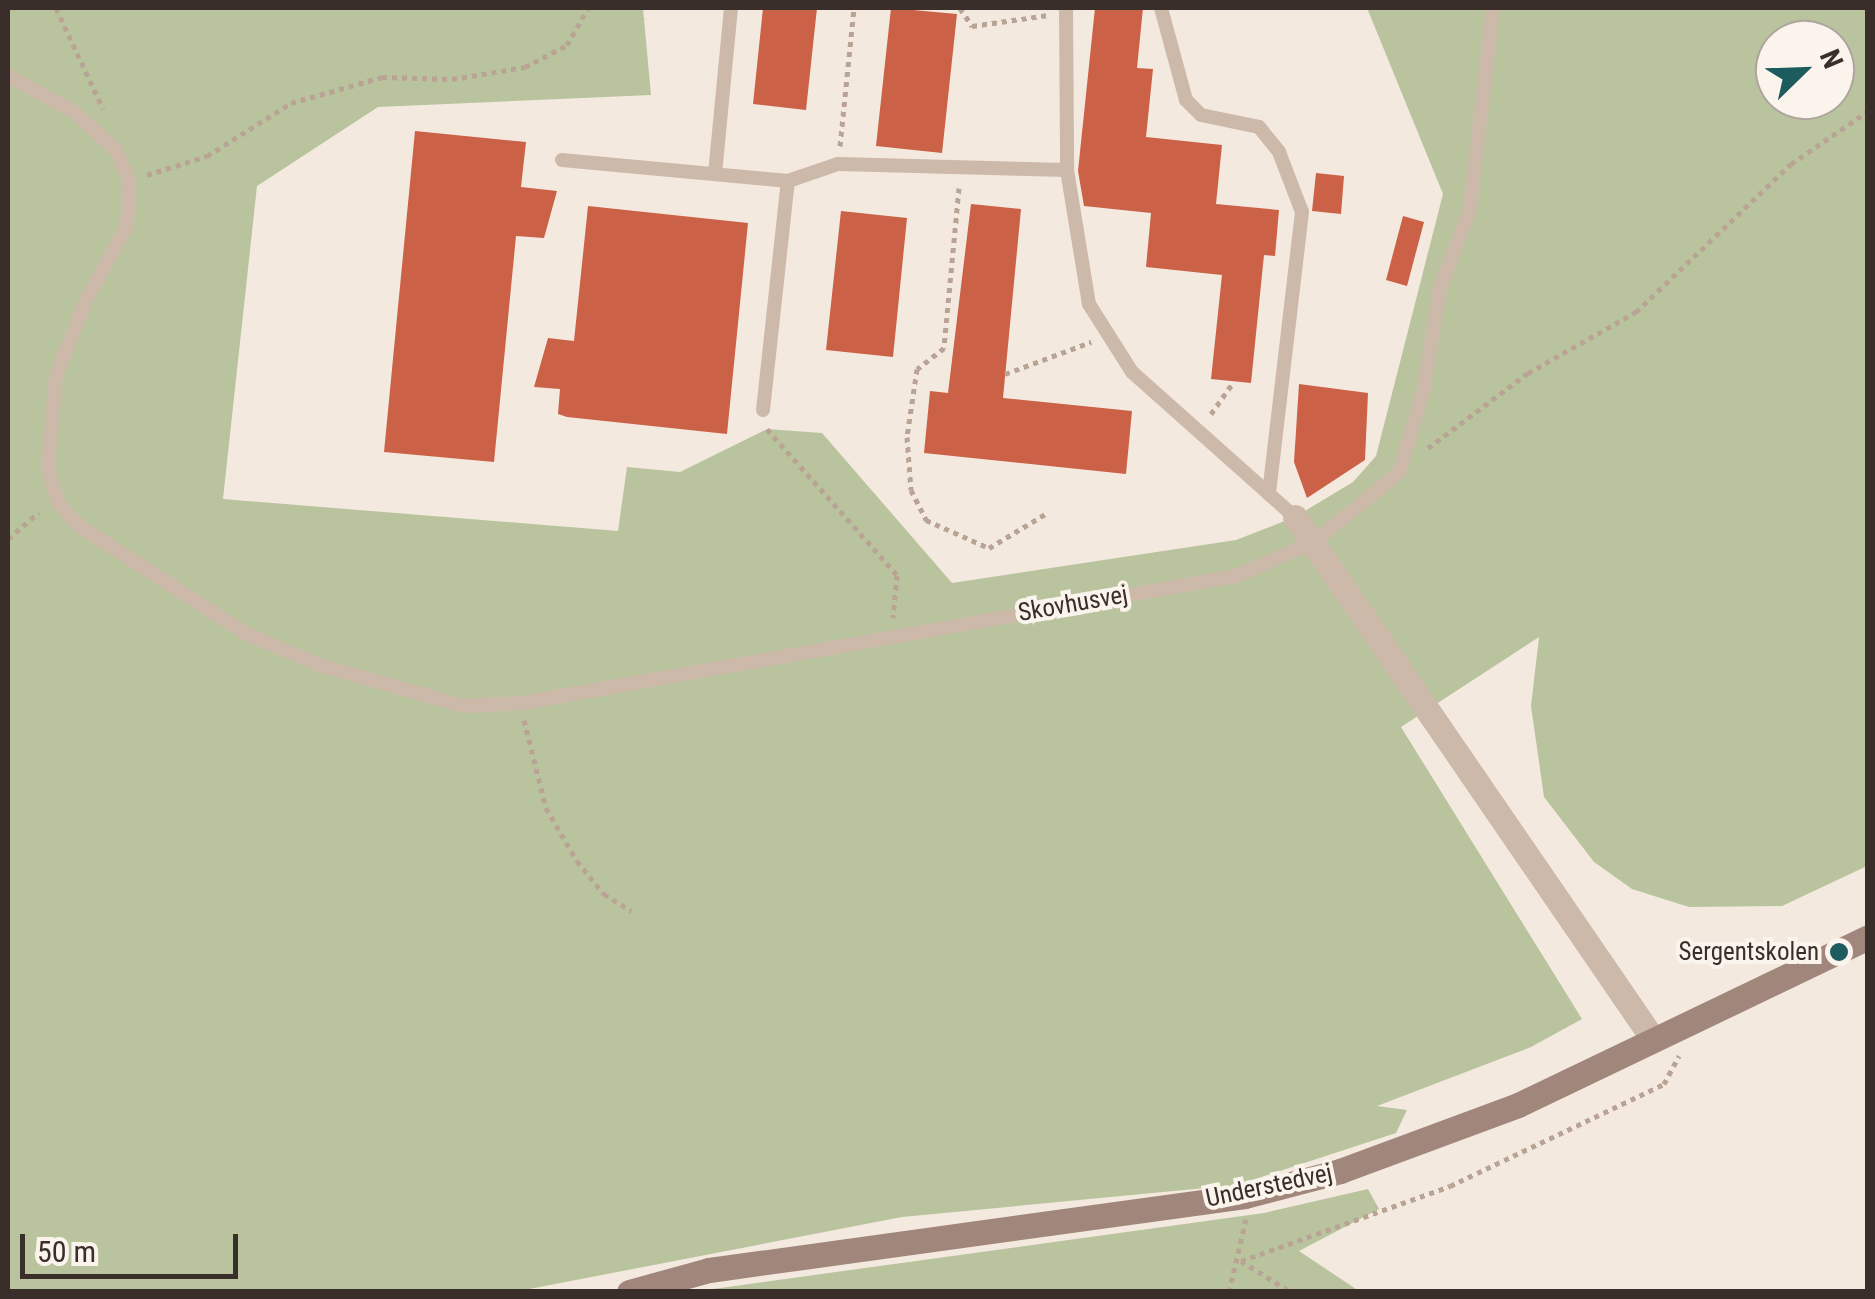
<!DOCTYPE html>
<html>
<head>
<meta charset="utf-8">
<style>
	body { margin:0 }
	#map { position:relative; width:1875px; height:1299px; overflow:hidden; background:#f4e9df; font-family:"Roboto Condensed",sans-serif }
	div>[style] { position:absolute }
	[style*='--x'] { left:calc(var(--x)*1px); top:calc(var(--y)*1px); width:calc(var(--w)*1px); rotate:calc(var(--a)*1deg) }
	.green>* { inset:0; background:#b9c49e }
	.building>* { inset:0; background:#cb6146 }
	.path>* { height:5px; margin-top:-2.5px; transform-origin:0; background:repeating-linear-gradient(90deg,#b9a394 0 5px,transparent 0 10px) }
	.lane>* { height:14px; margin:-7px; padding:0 7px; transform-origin:7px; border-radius:7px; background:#cdb9aa }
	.street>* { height:25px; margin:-12.5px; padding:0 12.5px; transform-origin:12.5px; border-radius:12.5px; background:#cdb9aa }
	.secondary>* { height:25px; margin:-12.5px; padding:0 12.5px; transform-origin:12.5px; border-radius:12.5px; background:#a1877b }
	.dots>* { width:28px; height:28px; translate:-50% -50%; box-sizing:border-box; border:5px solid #fbf4ec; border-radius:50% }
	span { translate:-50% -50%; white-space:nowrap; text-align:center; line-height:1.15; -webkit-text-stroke:8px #fbf4ec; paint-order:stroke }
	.street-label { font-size:25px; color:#3a2e2a }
	.poi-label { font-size:25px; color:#3a2e2a }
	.right { translate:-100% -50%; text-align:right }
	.frame { position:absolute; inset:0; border:10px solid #3a2e2a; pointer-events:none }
	.north { position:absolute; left:1755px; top:20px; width:100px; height:100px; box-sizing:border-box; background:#fbf4ec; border:2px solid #aea59e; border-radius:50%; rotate:67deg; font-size:28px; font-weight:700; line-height:40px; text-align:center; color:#3a2e2a }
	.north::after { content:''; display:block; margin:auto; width:35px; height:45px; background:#1d5c5e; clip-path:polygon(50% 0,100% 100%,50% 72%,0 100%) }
	.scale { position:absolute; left:20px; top:1234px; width:218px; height:45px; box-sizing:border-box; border:5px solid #3a2e2a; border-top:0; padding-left:12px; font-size:30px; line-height:35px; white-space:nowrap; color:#3a2e2a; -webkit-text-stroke:8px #fbf4ec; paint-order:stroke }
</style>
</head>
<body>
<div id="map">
	<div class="green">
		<i style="clip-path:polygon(evenodd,8px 8px,643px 8px,651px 95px,378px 107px,257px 186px,223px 499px,618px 531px,627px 467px,680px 472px,767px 429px,822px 433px,952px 583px,1236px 540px,1295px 517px,1353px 482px,1376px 456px,1443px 194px,1367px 8px,1867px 8px,1867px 866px,1782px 906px,1689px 907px,1632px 889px,1594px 862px,1544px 797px,1531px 706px,1539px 637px,1401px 727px,1582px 1019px,1531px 1047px,1377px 1106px,1407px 1110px,1396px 1133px,1237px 1185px,902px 1217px,519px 1291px,8px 1292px,8px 8px,1775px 40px,1835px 40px,1835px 100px,1775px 100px,1775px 40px)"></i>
		<i style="clip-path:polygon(1368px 1189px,1379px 1209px,1299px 1251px,1359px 1291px,698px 1291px,1264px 1213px)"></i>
	</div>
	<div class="building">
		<i style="clip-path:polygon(763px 8px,817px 8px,806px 110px,753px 104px)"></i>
		<i style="clip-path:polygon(891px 8px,957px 14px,942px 153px,876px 146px)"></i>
		<i style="clip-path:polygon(1095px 8px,1143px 8px,1137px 68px,1153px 69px,1146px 137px,1222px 145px,1216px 204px,1279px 210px,1275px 256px,1264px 255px,1251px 383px,1211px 379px,1222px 275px,1146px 267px,1151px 213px,1084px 206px,1078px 171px)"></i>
		<i style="clip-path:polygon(415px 131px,526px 142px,521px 187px,557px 191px,544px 238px,516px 236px,494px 462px,384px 452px)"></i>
		<i style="clip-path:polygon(1316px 173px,1344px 176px,1341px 214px,1312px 211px)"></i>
		<i style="clip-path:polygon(971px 204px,1021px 209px,1003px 398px,1132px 411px,1126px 474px,924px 453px,930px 391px,948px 393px)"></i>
		<i style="clip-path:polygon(588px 206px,748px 223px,727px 434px,567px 417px,558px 414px,560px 389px,534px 387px,548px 338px,574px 341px)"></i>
		<i style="clip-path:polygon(841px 211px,907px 218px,893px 357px,826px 350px)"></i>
		<i style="clip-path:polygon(1403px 216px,1424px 222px,1407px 286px,1386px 280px)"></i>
		<i style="clip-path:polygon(1299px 384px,1368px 393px,1365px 460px,1307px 498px,1294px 462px)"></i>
	</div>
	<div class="path">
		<i style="--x:56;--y:8;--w:111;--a:65"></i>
		<i style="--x:960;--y:8;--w:22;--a:56"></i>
		<i style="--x:972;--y:26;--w:77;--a:-8.2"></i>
		<i style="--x:840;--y:146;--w:139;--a:-84.2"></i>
		<i style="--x:147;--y:175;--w:63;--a:-17.6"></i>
		<i style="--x:207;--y:156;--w:99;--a:-32.2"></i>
		<i style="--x:291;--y:103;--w:95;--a:-15.9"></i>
		<i style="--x:382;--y:77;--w:70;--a:1.6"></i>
		<i style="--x:452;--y:79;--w:74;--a:-9.3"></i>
		<i style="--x:525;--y:67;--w:47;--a:-27.6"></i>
		<i style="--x:567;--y:45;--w:43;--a:-60.4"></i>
		<i style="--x:959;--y:188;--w:161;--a:95.4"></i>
		<i style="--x:944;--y:348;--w:34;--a:142"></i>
		<i style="--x:917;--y:369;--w:69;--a:98.4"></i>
		<i style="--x:907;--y:437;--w:53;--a:85.7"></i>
		<i style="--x:911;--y:490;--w:34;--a:63"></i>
		<i style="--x:926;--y:520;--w:69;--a:24"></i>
		<i style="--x:989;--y:548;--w:68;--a:-31.1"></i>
		<i style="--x:1005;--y:374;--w:92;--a:-20.4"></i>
		<i style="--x:1211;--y:414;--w:37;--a:-55"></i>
		<i style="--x:767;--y:429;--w:195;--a:48.3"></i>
		<i style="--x:897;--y:575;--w:43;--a:95.3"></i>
		<i style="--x:1428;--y:448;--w:125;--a:-36.9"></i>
		<i style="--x:1528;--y:373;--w:124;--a:-29.5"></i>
		<i style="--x:1636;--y:312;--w:214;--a:-43.7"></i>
		<i style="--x:1791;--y:164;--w:93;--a:-34.5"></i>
		<i style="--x:8;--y:539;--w:41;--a:-41.1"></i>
		<i style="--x:524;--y:720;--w:91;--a:76"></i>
		<i style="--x:546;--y:808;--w:61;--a:59.7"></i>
		<i style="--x:577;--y:861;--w:43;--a:50.7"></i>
		<i style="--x:604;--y:894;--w:32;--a:32"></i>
		<i style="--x:1241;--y:1261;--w:222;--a:-19.7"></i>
		<i style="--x:1450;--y:1186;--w:237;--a:-25.5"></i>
		<i style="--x:1664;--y:1084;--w:32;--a:-62"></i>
		<i style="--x:1241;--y:1261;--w:59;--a:31.8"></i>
		<i style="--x:1229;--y:1292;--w:75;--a:-76.9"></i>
	</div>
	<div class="lane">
		<i style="--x:1066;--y:8;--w:162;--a:89.6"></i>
		<i style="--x:1067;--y:170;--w:136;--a:80.7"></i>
		<i style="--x:1089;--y:304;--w:80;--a:57.7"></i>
		<i style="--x:1132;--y:372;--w:218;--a:41.7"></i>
		<i style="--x:1161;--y:8;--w:95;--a:74.8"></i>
		<i style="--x:1186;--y:100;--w:21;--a:45"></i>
		<i style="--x:1201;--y:115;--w:59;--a:11.7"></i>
		<i style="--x:1259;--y:127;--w:32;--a:51"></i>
		<i style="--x:1279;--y:152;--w:64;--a:69"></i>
		<i style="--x:1302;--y:212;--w:284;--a:96.7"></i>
		<i style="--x:8;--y:76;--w:75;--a:28.6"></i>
		<i style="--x:74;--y:112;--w:57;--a:42.1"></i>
		<i style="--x:116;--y:150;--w:33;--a:67"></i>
		<i style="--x:129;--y:180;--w:46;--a:92.5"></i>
		<i style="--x:127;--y:226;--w:82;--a:119.1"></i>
		<i style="--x:87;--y:298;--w:83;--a:111.9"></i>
		<i style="--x:56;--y:375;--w:94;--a:94.9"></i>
		<i style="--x:48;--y:469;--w:37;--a:73"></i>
		<i style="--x:59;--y:504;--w:28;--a:48"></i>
		<i style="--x:78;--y:525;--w:199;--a:32.9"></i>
		<i style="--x:245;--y:633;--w:81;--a:23.4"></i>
		<i style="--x:319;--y:665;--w:150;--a:15.9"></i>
		<i style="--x:463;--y:706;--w:59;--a:-2.9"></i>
		<i style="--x:522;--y:703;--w:725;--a:-10.09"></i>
		<i style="--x:1236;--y:576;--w:83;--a:-23.5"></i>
		<i style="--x:1312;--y:543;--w:112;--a:-38.8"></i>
		<i style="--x:1399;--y:473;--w:89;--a:-73.6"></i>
		<i style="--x:1424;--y:388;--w:101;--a:-80.9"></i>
		<i style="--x:1440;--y:288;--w:85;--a:-69.2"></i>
		<i style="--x:1470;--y:209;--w:202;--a:-83.5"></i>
		<i style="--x:562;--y:160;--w:227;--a:5.3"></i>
		<i style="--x:788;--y:181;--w:53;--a:-18.8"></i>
		<i style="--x:838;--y:164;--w:229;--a:1.5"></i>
		<i style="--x:715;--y:174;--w:167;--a:-84.5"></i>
		<i style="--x:763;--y:410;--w:230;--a:-83.8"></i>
	</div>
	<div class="street">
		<i style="--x:1295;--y:517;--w:633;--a:55.56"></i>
	</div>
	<div class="secondary">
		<i style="--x:629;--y:1292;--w:83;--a:-15.4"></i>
		<i style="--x:709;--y:1270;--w:541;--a:-7.86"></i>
		<i style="--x:1245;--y:1196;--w:98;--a:-14.7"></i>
		<i style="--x:1340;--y:1171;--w:190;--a:-20.3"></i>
		<i style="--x:1518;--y:1105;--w:388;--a:-25.6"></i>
	</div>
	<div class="dots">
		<i style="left:1839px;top:952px;background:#1d5c5e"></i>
	</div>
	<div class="street-label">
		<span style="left:1073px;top:604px;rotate:-10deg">Skovhusvej</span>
		<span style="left:1269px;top:1186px;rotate:-12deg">Understedvej</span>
	</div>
	<div class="poi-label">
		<span class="right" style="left:1819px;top:952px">Sergentskolen</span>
	</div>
	<div class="frame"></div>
	<div class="north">N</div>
	<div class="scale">50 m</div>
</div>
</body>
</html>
